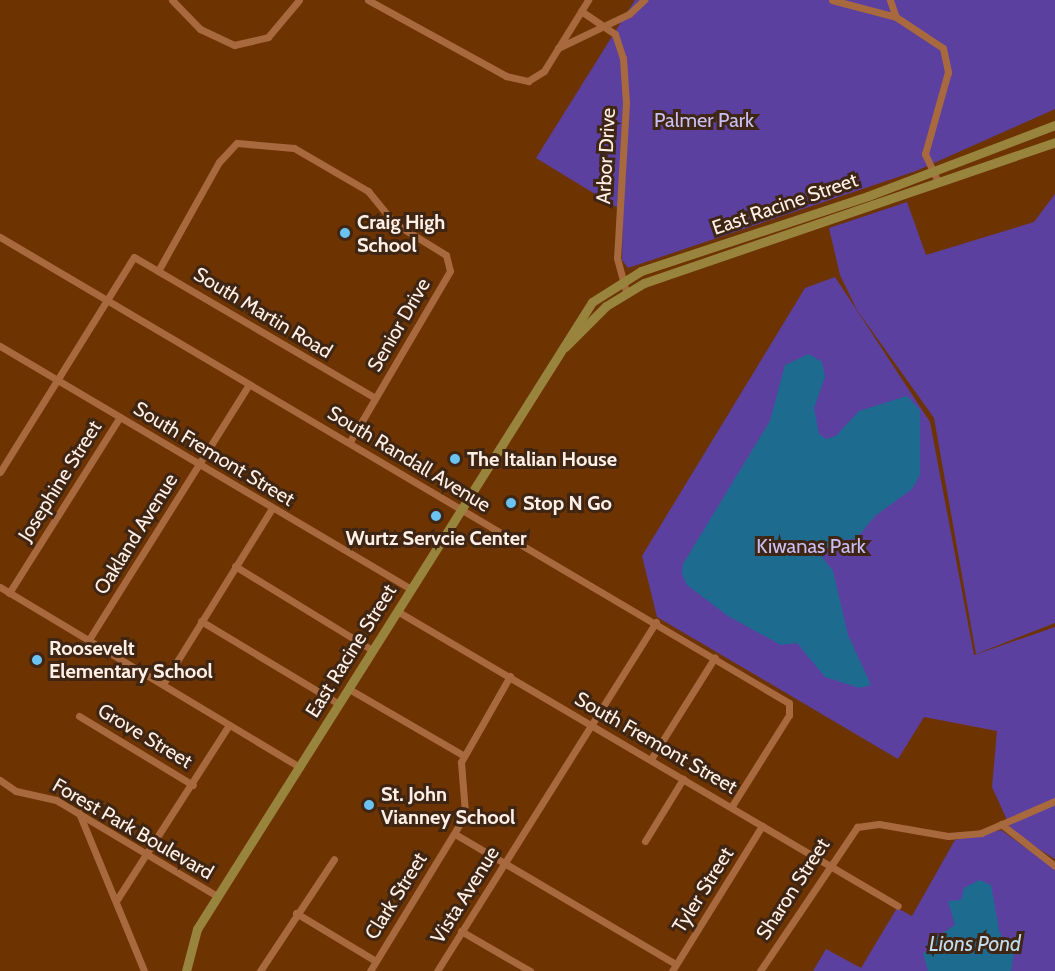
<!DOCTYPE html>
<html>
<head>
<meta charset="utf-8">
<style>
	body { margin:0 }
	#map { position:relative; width:1055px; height:971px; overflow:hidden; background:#6d3402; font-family:Cabin,sans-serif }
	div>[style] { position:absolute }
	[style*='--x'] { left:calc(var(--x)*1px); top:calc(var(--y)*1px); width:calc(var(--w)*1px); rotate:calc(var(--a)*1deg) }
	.green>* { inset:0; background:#5c40a0 }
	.water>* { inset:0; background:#1d6c90 }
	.minor>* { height:7px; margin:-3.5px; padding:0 3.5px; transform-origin:3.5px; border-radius:3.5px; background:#a8693f }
	.major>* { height:9px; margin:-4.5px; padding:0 4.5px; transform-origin:4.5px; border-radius:4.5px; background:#99843e }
	.dots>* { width:16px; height:16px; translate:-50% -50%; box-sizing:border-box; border:3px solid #3f2513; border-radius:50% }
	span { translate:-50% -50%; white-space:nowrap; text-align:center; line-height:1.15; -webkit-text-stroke:6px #3f2513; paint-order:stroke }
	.park-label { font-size:20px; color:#c8bff3 }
	.street-label { font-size:20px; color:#fff0e7 }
	.poi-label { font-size:20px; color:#fff0e7; font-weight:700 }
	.left { translate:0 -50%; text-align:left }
	.water-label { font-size:21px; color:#c1dded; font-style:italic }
</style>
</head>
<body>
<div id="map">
	<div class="green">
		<i style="clip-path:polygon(635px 0,1055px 0,1055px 109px,916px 171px,628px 268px,622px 260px,623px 211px,536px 158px)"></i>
		<i style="clip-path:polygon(1055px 194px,1055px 623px,976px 654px,934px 418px,857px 310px,840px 275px,829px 228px,907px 202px,926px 255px,1034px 222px)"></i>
		<i style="clip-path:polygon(835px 277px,930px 422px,974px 655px,1055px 627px,1055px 859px,1013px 833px,992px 787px,997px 731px,924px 717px,898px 759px,657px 617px,642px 556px,805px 288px)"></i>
		<i style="clip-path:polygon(1001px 830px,1055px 869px,1055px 971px,813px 971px,826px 949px,861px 968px,897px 908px,912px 916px,955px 840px)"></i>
	</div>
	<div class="water">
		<i style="clip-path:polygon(809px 354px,822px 362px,825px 377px,814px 408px,819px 434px,826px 439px,836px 436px,859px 411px,907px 396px,920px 410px,920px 475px,912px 489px,875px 516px,856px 539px,837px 540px,820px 554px,833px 571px,848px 635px,871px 685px,860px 688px,825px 677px,797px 643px,781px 645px,728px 616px,687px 585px,682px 574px,683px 564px,770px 421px,785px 365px)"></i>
		<i style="clip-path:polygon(979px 880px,991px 885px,999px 930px,1006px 947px,1015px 948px,1011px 971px,928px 971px,923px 953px,936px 948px,926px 944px,955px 925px,948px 901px,961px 900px,964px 888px)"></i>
	</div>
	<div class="minor">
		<i style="--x:172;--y:0;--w:40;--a:46"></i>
		<i style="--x:200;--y:29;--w:38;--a:25"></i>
		<i style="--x:234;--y:45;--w:35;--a:-13"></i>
		<i style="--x:268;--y:37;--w:48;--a:-50"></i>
		<i style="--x:368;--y:0;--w:158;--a:28.8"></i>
		<i style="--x:506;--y:76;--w:23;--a:13"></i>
		<i style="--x:528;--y:81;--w:19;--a:-32"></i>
		<i style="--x:544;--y:71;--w:84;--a:-58.2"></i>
		<i style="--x:832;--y:0;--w:66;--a:14.9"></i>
		<i style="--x:896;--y:17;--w:56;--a:33.4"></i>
		<i style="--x:943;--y:48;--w:25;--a:78"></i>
		<i style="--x:948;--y:72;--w:85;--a:105.7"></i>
		<i style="--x:925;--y:154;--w:31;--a:65"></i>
		<i style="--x:890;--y:0;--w:18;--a:71"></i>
		<i style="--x:581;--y:11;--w:41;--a:34.1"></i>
		<i style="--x:615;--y:34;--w:25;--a:72"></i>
		<i style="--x:623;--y:58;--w:45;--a:86.2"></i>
		<i style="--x:626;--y:103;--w:155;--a:93.3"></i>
		<i style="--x:617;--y:258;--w:35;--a:75"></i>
		<i style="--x:558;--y:48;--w:79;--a:-25.6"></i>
		<i style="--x:629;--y:14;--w:21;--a:-43"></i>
		<i style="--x:0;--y:237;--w:916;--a:30.57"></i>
		<i style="--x:789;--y:703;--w:12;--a:90"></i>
		<i style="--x:789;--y:715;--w:107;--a:122.1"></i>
		<i style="--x:158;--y:271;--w:125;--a:-60.8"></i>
		<i style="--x:219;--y:162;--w:26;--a:-47"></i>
		<i style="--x:237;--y:143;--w:57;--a:5"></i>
		<i style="--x:294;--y:148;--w:86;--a:30.2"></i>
		<i style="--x:368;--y:191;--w:41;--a:50.9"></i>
		<i style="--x:394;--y:223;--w:61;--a:31.6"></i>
		<i style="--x:446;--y:255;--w:16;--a:76"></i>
		<i style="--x:450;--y:271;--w:199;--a:120.4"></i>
		<i style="--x:0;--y:346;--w:477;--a:30.6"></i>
		<i style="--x:0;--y:472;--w:253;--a:-58.1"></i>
		<i style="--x:134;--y:257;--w:279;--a:30.3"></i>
		<i style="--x:235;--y:566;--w:161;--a:31.5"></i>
		<i style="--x:0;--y:587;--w:350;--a:31"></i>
		<i style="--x:9;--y:593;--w:208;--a:-57.8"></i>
		<i style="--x:397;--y:611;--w:581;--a:30.49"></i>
		<i style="--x:201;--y:621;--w:161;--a:31"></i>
		<i style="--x:88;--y:641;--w:303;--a:-57.9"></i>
		<i style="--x:163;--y:684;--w:207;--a:-58.2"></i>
		<i style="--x:349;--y:689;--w:132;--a:30.1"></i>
		<i style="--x:79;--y:716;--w:133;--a:31.2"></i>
		<i style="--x:651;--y:759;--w:120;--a:-57.9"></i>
		<i style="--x:0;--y:780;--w:19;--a:35"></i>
		<i style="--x:16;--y:791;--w:41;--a:12.7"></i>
		<i style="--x:56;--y:800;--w:187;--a:30.8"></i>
		<i style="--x:79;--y:813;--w:171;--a:67.6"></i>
		<i style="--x:1001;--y:824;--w:68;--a:37.9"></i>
		<i style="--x:455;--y:834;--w:256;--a:30.5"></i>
		<i style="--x:645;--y:841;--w:73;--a:-58.5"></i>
		<i style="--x:116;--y:901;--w:209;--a:-57.3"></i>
		<i style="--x:296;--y:913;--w:93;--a:31"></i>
		<i style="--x:461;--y:931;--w:80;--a:30.1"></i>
		<i style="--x:260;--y:971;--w:134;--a:-56.5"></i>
		<i style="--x:370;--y:971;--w:175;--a:-58.6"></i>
		<i style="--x:461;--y:822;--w:11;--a:-68"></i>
		<i style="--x:465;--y:812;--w:50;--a:-94.6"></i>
		<i style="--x:461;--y:762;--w:99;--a:-60.3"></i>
		<i style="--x:437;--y:971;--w:412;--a:-57.9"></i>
		<i style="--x:672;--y:971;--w:171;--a:-58.2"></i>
		<i style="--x:760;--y:971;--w:174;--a:-56"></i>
		<i style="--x:857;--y:827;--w:22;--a:-8"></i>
		<i style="--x:879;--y:824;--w:70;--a:9.9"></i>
		<i style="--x:948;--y:836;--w:33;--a:-5"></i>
		<i style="--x:981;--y:833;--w:81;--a:-23.4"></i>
	</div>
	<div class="major">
		<i style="--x:565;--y:347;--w:58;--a:-45"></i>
		<i style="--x:606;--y:306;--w:44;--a:-31.2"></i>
		<i style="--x:644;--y:283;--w:435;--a:-18.9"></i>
		<i style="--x:186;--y:971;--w:43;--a:-75.3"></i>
		<i style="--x:197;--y:929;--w:741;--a:-57.79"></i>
		<i style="--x:592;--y:302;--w:58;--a:-32.3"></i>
		<i style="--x:641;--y:271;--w:239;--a:-18.3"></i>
		<i style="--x:868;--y:196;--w:200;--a:-20.8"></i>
	</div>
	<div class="dots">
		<i style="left:345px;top:233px;background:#6ac3f1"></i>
		<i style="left:455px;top:459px;background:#6ac3f1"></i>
		<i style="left:511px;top:503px;background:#6ac3f1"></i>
		<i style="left:436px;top:516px;background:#6ac3f1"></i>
		<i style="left:37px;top:660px;background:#6ac3f1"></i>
		<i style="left:369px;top:805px;background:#6ac3f1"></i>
	</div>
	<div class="park-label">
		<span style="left:704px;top:120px">Palmer Park</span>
		<span style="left:811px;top:546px">Kiwanas Park</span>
	</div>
	<div class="street-label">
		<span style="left:606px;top:156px;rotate:-87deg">Arbor Drive</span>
		<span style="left:785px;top:204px;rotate:-19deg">East Racine Street</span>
		<span style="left:263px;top:313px;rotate:31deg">South Martin Road</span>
		<span style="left:399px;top:325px;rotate:-60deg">Senior Drive</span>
		<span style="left:214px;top:454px;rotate:31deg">South Fremont Street</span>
		<span style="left:409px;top:459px;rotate:31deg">South Randall Avenue</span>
		<span style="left:60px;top:481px;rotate:-58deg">Josephine Street</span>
		<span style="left:136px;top:534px;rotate:-58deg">Oakland Avenue</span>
		<span style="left:351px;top:651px;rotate:-58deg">East Racine Street</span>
		<span style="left:145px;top:736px;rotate:31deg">Grove Street</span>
		<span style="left:656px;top:743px;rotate:30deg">South Fremont Street</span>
		<span style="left:133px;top:829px;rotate:30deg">Forest Park Boulevard</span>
		<span style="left:793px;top:889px;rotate:-57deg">Sharon Street</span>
		<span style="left:703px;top:890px;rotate:-58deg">Tyler Street</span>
		<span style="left:465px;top:895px;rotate:-58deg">Vista Avenue</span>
		<span style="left:396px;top:896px;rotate:-58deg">Clark Street</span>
	</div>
	<div class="poi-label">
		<span class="left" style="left:357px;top:234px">Craig High<br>School</span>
		<span class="left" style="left:467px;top:459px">The Italian House</span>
		<span class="left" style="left:523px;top:503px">Stop N Go</span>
		<span style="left:436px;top:538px">Wurtz Servcie Center</span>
		<span class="left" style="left:49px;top:660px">Roosevelt<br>Elementary School</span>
		<span class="left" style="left:381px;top:806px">St. John<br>Vianney School</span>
	</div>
	<div class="water-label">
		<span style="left:975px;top:944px">Lions Pond</span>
	</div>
</div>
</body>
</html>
